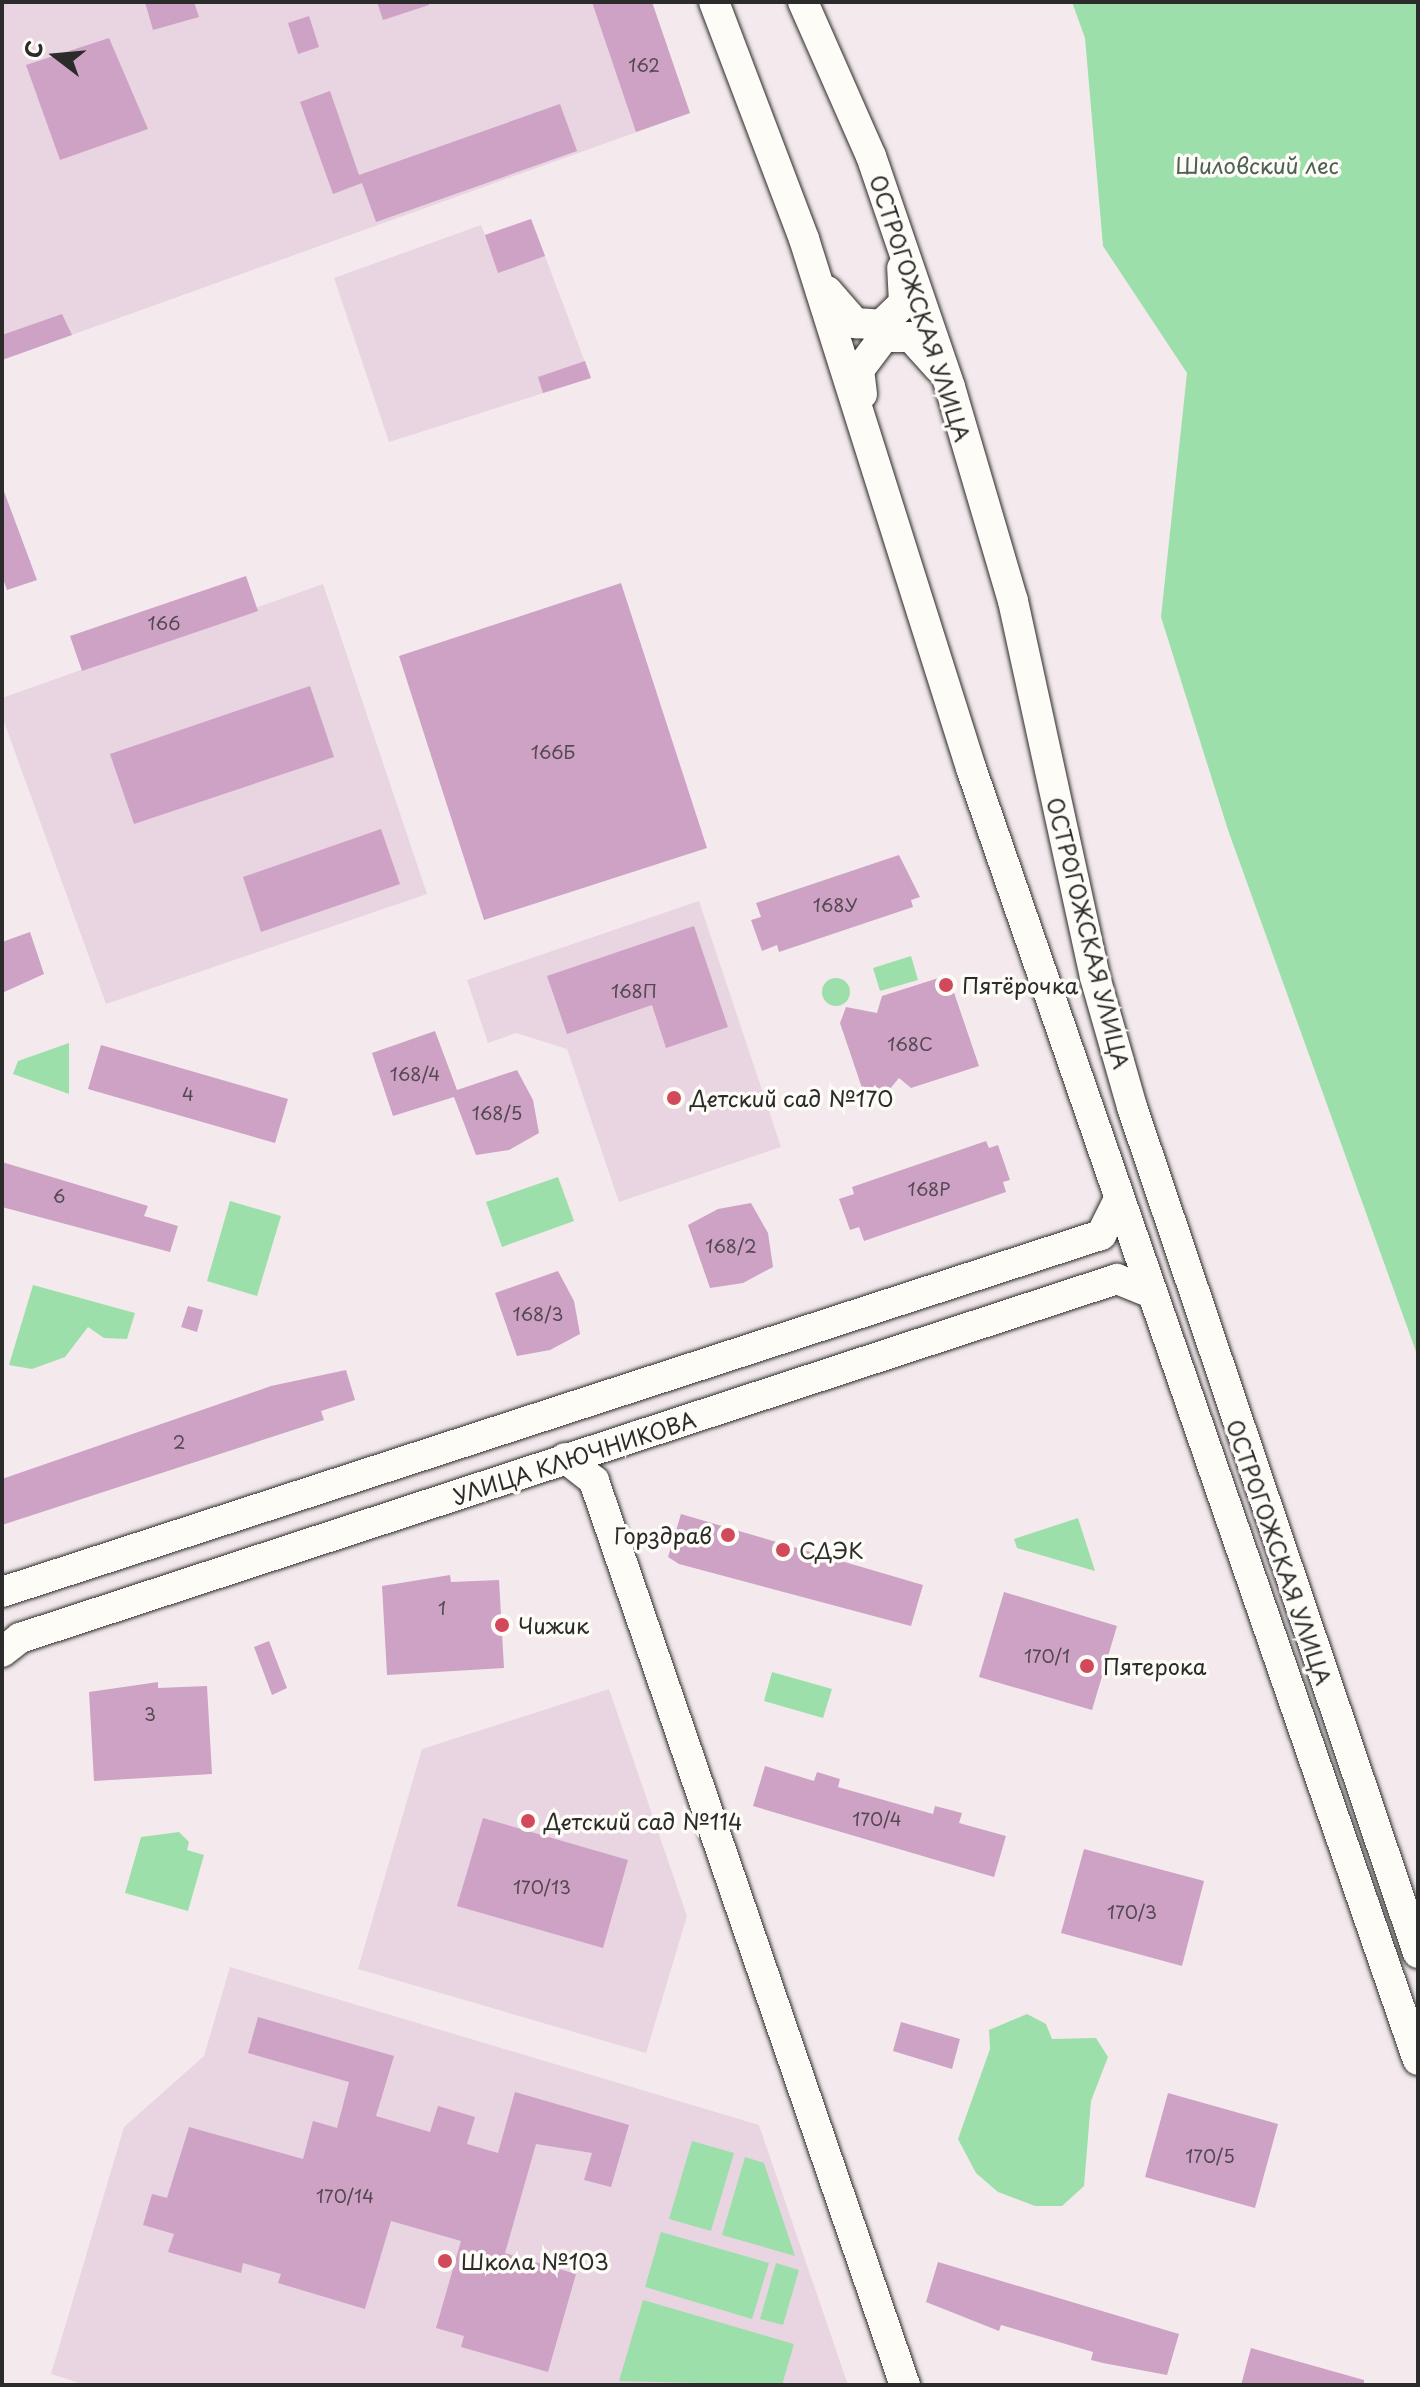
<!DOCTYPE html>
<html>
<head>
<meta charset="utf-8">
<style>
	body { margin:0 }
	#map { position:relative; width:1420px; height:2387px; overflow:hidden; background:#f4eaed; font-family:"Playpen Sans",sans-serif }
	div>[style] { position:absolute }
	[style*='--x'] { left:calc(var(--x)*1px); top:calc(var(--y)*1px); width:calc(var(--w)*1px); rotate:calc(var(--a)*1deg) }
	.built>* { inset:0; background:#e9d4e1 }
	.green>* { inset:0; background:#9ddfaa }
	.round { border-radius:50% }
	.building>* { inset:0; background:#cea2c5 }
	.roads { filter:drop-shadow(0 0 2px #2b2b2b) drop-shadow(0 0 2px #2b2b2b) }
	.minor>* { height:30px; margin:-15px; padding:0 15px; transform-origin:15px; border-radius:15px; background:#fdfcf7 }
	.dots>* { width:22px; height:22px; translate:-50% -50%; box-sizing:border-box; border:4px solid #fdfcf7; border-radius:50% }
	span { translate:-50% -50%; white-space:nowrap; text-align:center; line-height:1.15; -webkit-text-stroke:7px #fdfcf7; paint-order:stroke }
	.number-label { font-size:18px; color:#544952 }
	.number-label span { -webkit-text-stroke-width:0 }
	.park-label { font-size:22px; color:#4d6151 }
	.street-label { font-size:22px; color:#2b2b2b }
	.poi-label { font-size:22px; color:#2b2b2b }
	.left { translate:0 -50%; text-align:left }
	.right { translate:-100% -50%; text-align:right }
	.frame { position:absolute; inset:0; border:4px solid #2b2b2b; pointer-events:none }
	.north { position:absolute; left:16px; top:16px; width:80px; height:80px; -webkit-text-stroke:6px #fdfcf7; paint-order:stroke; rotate:286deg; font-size:22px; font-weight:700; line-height:32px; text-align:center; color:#2b2b2b }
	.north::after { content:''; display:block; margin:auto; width:28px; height:36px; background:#2b2b2b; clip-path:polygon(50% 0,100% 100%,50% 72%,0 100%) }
</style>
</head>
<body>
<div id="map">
	<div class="built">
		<i style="clip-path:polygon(2px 2px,652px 2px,690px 113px,2px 360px)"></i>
		<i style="clip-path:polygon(531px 219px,591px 378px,389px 442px,334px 278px,481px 225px,485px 235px)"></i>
		<i style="clip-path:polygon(323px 584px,427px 894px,106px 1004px,2px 716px,2px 698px)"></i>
		<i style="clip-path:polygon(699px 901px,781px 1147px,619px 1202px,567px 1049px,516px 1033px,488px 1043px,467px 980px)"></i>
		<i style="clip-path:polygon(609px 1689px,687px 1916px,646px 2053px,358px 1969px,422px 1749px)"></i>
		<i style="clip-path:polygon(230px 1967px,759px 2125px,848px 2385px,86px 2385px,51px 2374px,124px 2127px,204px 2056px)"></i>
	</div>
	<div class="green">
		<i style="clip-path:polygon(1072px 2px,1418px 2px,1418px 1357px,1228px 830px,1161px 617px,1187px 373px,1103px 246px,1085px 38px)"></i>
		<i style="clip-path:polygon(911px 956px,918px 980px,880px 991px,873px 968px)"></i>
		<i class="round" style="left:822px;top:978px;width:28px;height:28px"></i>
		<i style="clip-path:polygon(69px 1043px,69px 1094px,13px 1074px,18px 1061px)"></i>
		<i style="clip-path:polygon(558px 1177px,574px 1221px,502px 1247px,486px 1202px)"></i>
		<i style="clip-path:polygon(230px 1201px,281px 1216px,257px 1296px,207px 1281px)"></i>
		<i style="clip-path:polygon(33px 1285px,135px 1313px,127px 1339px,104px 1338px,88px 1327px,65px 1357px,32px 1369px,9px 1365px)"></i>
		<i style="clip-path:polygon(1078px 1518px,1095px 1571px,1017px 1548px,1014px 1539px)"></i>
		<i style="clip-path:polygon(772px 1672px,832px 1689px,823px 1718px,764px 1701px)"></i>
		<i style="clip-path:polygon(179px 1832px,189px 1842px,187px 1850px,204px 1855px,188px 1911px,125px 1893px,141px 1837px)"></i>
		<i style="clip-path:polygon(1027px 2014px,1046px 2024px,1052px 2039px,1096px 2038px,1108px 2057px,1091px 2101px,1084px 2186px,1062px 2206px,1035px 2206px,998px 2192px,976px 2173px,958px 2139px,990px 2049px,989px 2030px)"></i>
		<i style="clip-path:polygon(692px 2141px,734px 2153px,711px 2231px,669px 2219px)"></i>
		<i style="clip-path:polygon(745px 2157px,764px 2163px,795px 2256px,722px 2235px)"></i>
		<i style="clip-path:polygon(661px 2232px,769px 2263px,752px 2319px,645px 2287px)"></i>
		<i style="clip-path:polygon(776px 2263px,799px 2270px,783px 2325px,760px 2319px)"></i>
		<i style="clip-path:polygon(643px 2300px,794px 2344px,782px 2385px,619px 2381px)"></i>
	</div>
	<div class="building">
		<i style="clip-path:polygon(145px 2px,194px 2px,199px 17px,153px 30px)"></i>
		<i style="clip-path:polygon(377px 2px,429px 2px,429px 5px,383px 20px)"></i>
		<i style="clip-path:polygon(592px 2px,652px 2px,690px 113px,636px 132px)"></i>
		<i style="clip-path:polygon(309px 16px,319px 47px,298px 54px,288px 23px)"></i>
		<i style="clip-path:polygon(109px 38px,148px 129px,60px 160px,26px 65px)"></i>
		<i style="clip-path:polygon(330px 91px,359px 175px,560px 104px,577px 151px,376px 222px,362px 183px,333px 194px,300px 102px)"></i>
		<i style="clip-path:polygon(531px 219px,545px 256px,498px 273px,485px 235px)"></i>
		<i style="clip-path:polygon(62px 314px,72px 335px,2px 360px,2px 335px)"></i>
		<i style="clip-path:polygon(585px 361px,591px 378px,543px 393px,538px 377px)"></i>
		<i style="clip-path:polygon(2px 486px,37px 580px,7px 590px,2px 576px)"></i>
		<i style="clip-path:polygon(246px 576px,258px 611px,82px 671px,70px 636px)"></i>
		<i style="clip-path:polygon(621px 583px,707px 848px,484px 920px,399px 656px)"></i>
		<i style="clip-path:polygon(310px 686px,334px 757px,134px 824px,110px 754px)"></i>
		<i style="clip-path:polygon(381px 829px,400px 884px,261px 932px,243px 877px)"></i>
		<i style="clip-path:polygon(899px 855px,920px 897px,911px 900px,913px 907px,779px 952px,777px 945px,762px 951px,751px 920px,761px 917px,756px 903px)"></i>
		<i style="clip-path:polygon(694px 926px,728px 1027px,666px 1048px,652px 1005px,567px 1034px,547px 976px)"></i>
		<i style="clip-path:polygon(30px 932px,44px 974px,2px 993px,2px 942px)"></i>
		<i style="clip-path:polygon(948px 975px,979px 1066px,911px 1088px,899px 1078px,879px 1102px,863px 1091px,840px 1023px,846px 1007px,877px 1013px,882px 996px)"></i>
		<i style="clip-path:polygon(435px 1031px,457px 1090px,517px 1070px,533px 1100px,539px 1133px,509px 1150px,476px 1155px,454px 1097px,393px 1116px,372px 1053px)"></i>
		<i style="clip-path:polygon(101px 1045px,288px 1099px,275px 1143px,88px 1089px)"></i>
		<i style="clip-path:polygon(986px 1141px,989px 1148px,998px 1145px,1010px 1180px,1003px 1182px,1006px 1192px,864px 1241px,859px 1227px,850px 1230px,839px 1199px,854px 1194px,852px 1187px)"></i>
		<i style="clip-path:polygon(2px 1162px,148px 1206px,144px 1216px,178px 1226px,170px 1252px,2px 1207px)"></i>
		<i style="clip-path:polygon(751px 1203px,768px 1233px,773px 1267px,743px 1283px,710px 1288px,688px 1225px,718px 1209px)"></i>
		<i style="clip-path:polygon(558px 1271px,574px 1301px,580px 1334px,550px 1350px,517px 1356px,495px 1293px)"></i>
		<i style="clip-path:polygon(188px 1306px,203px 1310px,197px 1332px,181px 1327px)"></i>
		<i style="clip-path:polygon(346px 1370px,355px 1400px,321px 1411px,324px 1420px,2px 1525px,2px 1479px,271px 1386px)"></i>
		<i style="clip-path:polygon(681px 1514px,923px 1585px,911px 1626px,679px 1564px,668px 1557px)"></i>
		<i style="clip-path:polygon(450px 1575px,451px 1582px,499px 1580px,504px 1668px,387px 1675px,382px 1586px)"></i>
		<i style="clip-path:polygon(1004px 1592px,1117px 1626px,1092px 1710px,979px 1677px)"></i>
		<i style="clip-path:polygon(269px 1641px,287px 1688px,272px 1695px,254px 1647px)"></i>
		<i style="clip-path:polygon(158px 1682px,158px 1688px,207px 1686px,212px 1774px,94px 1781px,89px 1692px)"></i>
		<i style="clip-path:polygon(765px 1766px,814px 1781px,817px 1772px,840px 1779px,838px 1787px,933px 1814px,935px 1806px,962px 1813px,959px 1823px,1006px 1836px,994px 1877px,753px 1806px)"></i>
		<i style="clip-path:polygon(483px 1818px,628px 1860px,603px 1948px,457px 1906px)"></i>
		<i style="clip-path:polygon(1084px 1849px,1204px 1881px,1182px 1966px,1061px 1933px)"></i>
		<i style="clip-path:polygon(258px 2017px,394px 2056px,376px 2116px,430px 2132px,438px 2106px,475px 2117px,467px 2144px,498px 2153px,515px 2092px,629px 2125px,611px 2187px,584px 2180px,592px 2153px,536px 2144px,505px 2253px,576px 2274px,548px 2372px,461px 2347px,464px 2336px,436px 2328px,461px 2241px,391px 2221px,365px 2309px,278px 2283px,281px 2274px,243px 2263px,241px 2273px,168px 2252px,174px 2234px,143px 2225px,152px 2194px,167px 2198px,189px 2127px,303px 2159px,313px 2121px,337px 2128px,349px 2082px,248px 2053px)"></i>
		<i style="clip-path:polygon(901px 2022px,960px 2039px,952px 2069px,893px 2051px)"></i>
		<i style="clip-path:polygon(1168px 2093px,1278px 2124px,1255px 2208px,1145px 2177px)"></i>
		<i style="clip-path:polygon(938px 2262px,1179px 2334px,1167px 2375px,1103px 2363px,1091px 2360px,1093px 2352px,1001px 2325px,999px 2331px,926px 2302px)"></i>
		<i style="clip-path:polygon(1251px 2348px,1364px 2380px,1364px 2385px,1241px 2385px)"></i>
	</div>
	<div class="roads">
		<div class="minor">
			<i style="--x:714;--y:2;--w:254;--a:69.2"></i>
			<i style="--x:804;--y:239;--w:555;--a:72.48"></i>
			<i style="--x:971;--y:768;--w:1367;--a:70.92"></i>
			<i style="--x:803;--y:2;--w:168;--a:66.2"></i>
			<i style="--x:871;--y:156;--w:244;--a:71.1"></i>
			<i style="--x:950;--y:387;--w:223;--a:73.6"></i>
			<i style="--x:1013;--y:601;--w:385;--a:77.7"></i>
			<i style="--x:1095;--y:977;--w:135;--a:74.1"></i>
			<i style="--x:1132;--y:1107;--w:893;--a:71.32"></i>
			<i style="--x:827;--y:291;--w:43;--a:48.8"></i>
			<i style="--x:855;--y:323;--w:26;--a:4"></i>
			<i style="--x:881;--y:325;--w:32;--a:-44"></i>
			<i style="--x:904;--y:303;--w:35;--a:-93"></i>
			<i style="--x:862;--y:394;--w:24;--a:-97"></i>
			<i style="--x:859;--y:370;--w:41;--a:-52.9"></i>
			<i style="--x:884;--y:337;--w:27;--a:0"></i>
			<i style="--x:911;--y:337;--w:42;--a:47.9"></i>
			<i style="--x:565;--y:1458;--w:37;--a:38"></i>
			<i style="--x:594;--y:1481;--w:956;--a:71.02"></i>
			<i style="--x:2;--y:1592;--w:1156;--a:-18"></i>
			<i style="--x:1101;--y:1235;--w:40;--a:-63.4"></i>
			<i style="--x:2;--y:1652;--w:23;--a:-38"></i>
			<i style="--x:20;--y:1638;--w:1154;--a:-18.12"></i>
			<i style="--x:1117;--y:1279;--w:35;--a:22"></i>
		</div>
	</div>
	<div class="dots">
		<i style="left:946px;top:985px;background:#d1495b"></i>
		<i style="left:674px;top:1098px;background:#d1495b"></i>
		<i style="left:728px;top:1535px;background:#d1495b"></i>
		<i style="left:783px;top:1550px;background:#d1495b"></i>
		<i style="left:502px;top:1625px;background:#d1495b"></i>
		<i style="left:1087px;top:1666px;background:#d1495b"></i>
		<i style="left:528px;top:1821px;background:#d1495b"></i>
		<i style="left:445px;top:2261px;background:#d1495b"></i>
	</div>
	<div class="number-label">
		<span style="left:644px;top:65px">162</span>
		<span style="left:164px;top:623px">166</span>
		<span style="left:553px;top:752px">166Б</span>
		<span style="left:835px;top:905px">168У</span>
		<span style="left:634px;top:991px">168П</span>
		<span style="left:910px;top:1044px">168С</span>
		<span style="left:415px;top:1074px">168/4</span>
		<span style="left:188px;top:1094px">4</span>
		<span style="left:497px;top:1113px">168/5</span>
		<span style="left:929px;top:1189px">168Р</span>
		<span style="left:59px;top:1196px">6</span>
		<span style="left:731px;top:1246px">168/2</span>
		<span style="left:538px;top:1314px">168/3</span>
		<span style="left:179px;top:1442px">2</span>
		<span style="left:442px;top:1608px">1</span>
		<span style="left:1047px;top:1656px">170/1</span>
		<span style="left:150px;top:1714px">3</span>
		<span style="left:877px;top:1819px">170/4</span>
		<span style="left:542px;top:1887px">170/13</span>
		<span style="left:1132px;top:1912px">170/3</span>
		<span style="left:1210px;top:2156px">170/5</span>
		<span style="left:345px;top:2196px">170/14</span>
	</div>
	<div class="park-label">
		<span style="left:1257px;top:165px">Шиловский лес</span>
	</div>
	<div class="street-label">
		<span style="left:921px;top:308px;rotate:72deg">ОСТРОГОЖСКАЯ УЛИЦА</span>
		<span style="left:1089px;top:933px;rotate:76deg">ОСТРОГОЖСКАЯ УЛИЦА</span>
		<span style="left:574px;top:1457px;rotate:-18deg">УЛИЦА КЛЮЧНИКОВА</span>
		<span style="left:1280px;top:1552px;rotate:71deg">ОСТРОГОЖСКАЯ УЛИЦА</span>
	</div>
	<div class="poi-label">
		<span class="left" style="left:962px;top:985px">Пятёрочка</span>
		<span class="left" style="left:690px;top:1098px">Детский сад №170</span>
		<span class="right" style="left:712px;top:1535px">Горздрав</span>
		<span class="left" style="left:799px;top:1550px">СДЭК</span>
		<span class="left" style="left:518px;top:1625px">Чижик</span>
		<span class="left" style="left:1103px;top:1666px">Пятерока</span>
		<span class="left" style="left:544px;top:1821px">Детский сад №114</span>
		<span class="left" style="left:461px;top:2261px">Школа №103</span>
	</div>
	<div class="frame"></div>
	<div class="north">С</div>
</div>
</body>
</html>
